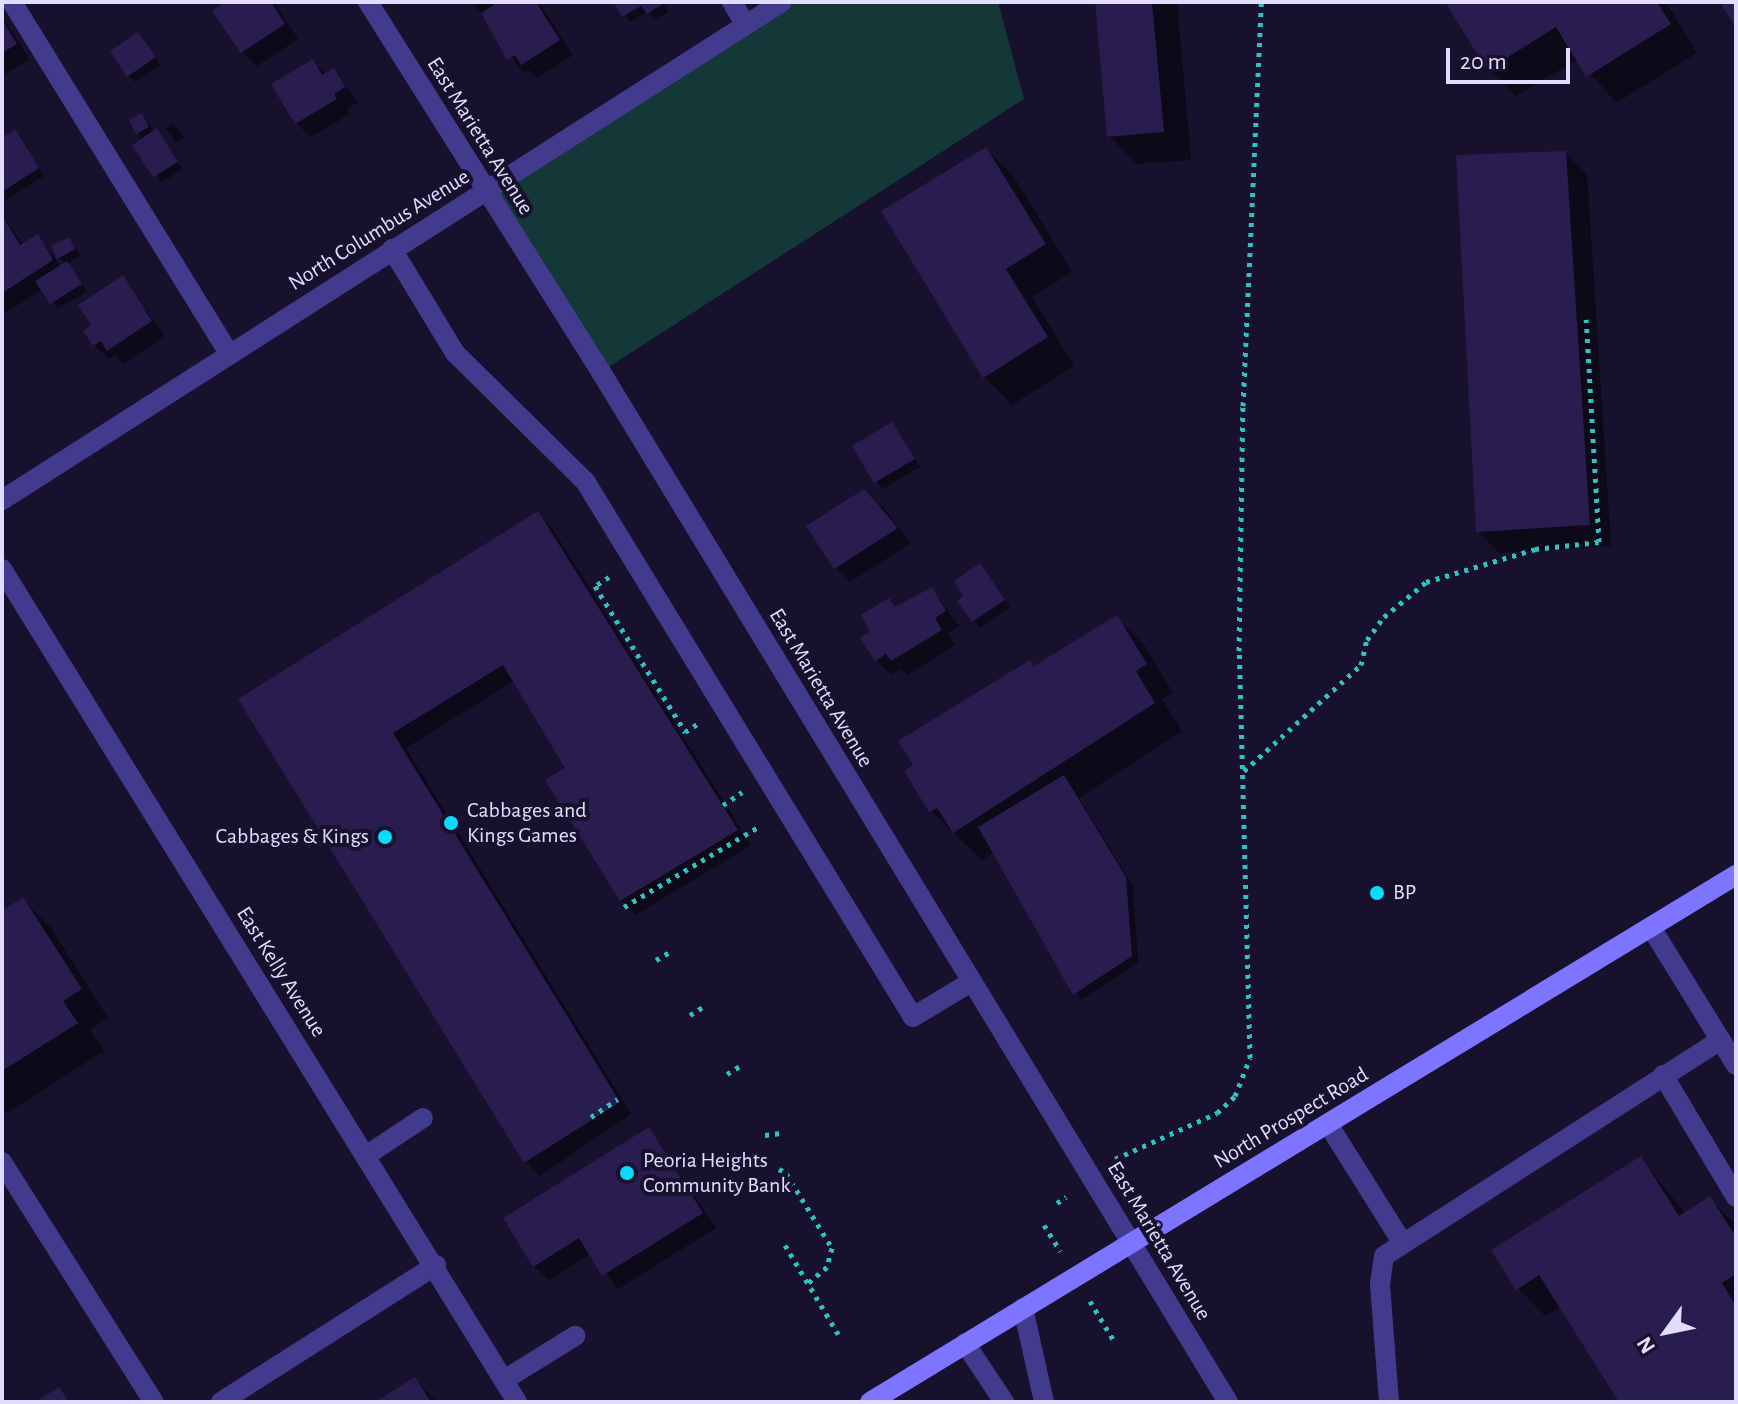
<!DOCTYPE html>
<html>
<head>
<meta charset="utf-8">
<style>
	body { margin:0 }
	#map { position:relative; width:1738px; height:1404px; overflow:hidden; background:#17112d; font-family:"Alegreya Sans",sans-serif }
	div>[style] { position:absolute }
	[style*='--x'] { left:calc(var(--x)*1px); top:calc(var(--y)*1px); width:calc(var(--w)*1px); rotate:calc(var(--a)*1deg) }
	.green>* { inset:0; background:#143737 }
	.shadow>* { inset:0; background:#0007 }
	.building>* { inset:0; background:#291c4e }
	.path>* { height:5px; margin-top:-2.5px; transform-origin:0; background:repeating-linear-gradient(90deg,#2ec2c0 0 4px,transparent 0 10px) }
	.lane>* { height:20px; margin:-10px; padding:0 10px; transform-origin:10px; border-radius:10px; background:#423b8d }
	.street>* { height:20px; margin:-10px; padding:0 10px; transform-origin:10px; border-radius:10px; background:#423b8d }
	.secondary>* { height:20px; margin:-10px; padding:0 10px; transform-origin:10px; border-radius:10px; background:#7d74ff }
	.dots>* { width:22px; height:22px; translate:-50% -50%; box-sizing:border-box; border:4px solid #17112d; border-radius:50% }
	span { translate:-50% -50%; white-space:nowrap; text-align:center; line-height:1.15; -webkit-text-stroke:8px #17112d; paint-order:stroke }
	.street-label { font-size:22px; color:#e2ddff }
	.poi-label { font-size:22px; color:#e2ddff }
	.left { translate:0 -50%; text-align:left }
	.right { translate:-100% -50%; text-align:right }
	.frame { position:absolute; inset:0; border:4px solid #e2ddff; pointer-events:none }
	.north { position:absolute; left:1626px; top:1292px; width:80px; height:80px; -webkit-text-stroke:6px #17112d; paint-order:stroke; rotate:237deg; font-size:22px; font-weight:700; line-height:32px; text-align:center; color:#e2ddff }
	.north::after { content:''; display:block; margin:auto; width:28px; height:36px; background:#e2ddff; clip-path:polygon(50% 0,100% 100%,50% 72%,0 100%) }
	.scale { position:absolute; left:1446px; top:48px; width:124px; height:36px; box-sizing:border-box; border:4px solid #e2ddff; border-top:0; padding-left:10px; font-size:24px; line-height:28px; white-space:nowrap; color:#e2ddff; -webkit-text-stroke:6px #17112d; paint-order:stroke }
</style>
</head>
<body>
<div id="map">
	<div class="green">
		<i style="clip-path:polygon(782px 2px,998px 2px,1024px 99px,601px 372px,486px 192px)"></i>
	</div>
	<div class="shadow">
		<i style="clip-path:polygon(229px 2px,274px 2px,298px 39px,257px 66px,242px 52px)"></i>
		<i style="clip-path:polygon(469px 2px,539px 2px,573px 55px,537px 78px,529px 70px,523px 73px,484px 14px)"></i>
		<i style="clip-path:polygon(615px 2px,663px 2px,668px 12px,655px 19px,648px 12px,630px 22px)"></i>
		<i style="clip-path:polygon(1097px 2px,1177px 2px,1191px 160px,1137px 164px,1109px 136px)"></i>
		<i style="clip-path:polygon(1448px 2px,1666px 2px,1697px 53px,1616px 103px,1578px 59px,1516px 96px,1489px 68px)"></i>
		<i style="clip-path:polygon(2px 16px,30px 59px,2px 76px)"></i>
		<i style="clip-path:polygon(138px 34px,161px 65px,135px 82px,128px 75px)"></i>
		<i style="clip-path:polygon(313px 61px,326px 75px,333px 70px,358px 102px,347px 109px,350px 114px,311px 137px,296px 123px)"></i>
		<i style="clip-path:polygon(142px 115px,183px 169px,161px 183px,138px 132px)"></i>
		<i style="clip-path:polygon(173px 123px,184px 138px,176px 143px,165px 128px)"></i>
		<i style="clip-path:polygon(15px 132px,44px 176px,5px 201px,2px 140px)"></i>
		<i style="clip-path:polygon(986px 149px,1014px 177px,1072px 272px,1032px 297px,1074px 366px,1012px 405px,984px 377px)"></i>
		<i style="clip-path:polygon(1566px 153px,1587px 174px,1611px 546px,1499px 553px,1478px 531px)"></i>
		<i style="clip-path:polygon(2px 215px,24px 245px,37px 236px,61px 267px,65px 264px,57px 256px,69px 239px,81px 256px,67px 263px,87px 291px,58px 309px,43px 289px,2px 315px)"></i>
		<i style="clip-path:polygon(122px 278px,165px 336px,123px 364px,115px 355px,109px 359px,94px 345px,94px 326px)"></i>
		<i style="clip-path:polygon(892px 425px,920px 467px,882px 489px,855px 447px)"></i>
		<i style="clip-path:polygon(882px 506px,911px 543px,850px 582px,835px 567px)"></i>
		<i style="clip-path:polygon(538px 514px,552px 528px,751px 845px,636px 915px,621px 900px,568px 769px,514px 681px,406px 748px,631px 1114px,540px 1176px,525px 1161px,241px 700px)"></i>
		<i style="clip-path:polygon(986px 573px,1010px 607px,980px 628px,960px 601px)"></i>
		<i style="clip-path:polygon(932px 589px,959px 626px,948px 633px,955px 645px,907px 675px,901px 669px,891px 674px,876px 660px,873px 632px,889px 600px,897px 608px)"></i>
		<i style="clip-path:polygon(1117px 618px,1145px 646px,1173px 693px,1162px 699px,1182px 731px,1079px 798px,1133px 886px,1138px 963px,1081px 1000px,994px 852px,982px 860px,931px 811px,1035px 668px)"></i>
		<i style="clip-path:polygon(23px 900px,51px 928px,108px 1018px,90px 1030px,104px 1051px,7px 1113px,2px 1108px,2px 913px)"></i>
		<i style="clip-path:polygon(649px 1129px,716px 1228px,618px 1289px,591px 1254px,549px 1280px,534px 1266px)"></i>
		<i style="clip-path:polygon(1641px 1159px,1686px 1214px,1710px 1199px,1736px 1225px,1736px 1402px,1621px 1402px,1561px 1306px,1545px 1316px,1518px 1288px)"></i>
		<i style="clip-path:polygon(415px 1380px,437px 1402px,379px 1402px)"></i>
	</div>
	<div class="building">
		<i style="clip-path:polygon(225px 2px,271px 2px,285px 24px,241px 53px,212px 11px)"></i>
		<i style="clip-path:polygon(498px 2px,536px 2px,560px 40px,521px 65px,515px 55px,507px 60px,481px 13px)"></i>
		<i style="clip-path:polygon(613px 2px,662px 2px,663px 4px,647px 14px,641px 6px,622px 17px)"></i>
		<i style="clip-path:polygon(1095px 2px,1152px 2px,1164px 132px,1107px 137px)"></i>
		<i style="clip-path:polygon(1445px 2px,1657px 2px,1671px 24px,1586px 77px,1556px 27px,1487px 70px)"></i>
		<i style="clip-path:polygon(1720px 2px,1736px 2px,1736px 28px)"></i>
		<i style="clip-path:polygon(2px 19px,17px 44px,2px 53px)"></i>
		<i style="clip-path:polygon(138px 32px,156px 57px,127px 77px,110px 51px)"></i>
		<i style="clip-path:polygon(313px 59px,322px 75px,334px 68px,345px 87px,334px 94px,337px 99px,295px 124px,271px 84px)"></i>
		<i style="clip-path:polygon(142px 113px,149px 127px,136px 134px,129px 120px)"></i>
		<i style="clip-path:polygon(157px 128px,178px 162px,153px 177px,132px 145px)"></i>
		<i style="clip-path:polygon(15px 129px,39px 168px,2px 192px,2px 138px)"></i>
		<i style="clip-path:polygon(986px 147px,1046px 244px,1006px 269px,1048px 337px,983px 378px,881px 211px)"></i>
		<i style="clip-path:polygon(1566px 151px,1590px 525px,1476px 532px,1456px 155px)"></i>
		<i style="clip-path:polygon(2px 215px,20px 245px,38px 234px,53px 260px,2px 293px)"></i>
		<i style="clip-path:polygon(69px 237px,75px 249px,57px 259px,51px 246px)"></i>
		<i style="clip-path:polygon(67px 261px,82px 284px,50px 304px,35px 281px)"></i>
		<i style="clip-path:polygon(123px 275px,152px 321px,107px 351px,101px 341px,93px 346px,83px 331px,91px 325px,78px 305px)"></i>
		<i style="clip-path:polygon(892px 422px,915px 459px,874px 483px,852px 446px)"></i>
		<i style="clip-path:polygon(864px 489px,898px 528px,834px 569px,806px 526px)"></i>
		<i style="clip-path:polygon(538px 511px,738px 830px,620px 901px,545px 780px,565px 768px,503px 665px,393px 733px,620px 1102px,524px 1163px,238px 699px)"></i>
		<i style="clip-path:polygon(980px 563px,1005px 600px,972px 622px,957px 601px,963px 596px,954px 581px)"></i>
		<i style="clip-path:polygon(932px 587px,946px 611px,935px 618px,942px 630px,891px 661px,886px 654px,875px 661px,860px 638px,870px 632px,861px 615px,889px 598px,895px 607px)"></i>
		<i style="clip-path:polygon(1117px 615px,1147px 664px,1136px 671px,1155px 703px,953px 833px,937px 808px,929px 812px,904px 771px,913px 765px,898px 741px,1030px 660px,1034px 666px)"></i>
		<i style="clip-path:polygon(1064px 775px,1126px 877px,1132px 956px,1073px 995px,978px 827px)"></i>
		<i style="clip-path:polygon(23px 897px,82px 989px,63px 1001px,78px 1023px,2px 1071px,2px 911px)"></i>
		<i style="clip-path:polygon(649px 1127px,703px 1213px,602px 1276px,579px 1238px,533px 1267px,503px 1218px)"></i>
		<i style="clip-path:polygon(1641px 1156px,1679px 1216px,1710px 1196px,1736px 1237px,1736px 1274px,1722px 1283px,1736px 1306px,1736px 1402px,1619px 1402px,1539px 1275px,1516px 1290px,1491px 1250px)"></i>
		<i style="clip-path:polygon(415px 1377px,431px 1402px,375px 1402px)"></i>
		<i style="clip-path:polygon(59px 1387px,69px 1402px,35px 1402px)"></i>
	</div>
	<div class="path">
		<i style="--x:609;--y:577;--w:17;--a:147"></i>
		<i style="--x:595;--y:586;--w:172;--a:58.3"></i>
		<i style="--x:685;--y:732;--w:17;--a:-33"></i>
		<i style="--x:1244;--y:771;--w:158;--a:-42.2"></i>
		<i style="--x:1361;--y:665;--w:26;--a:-77"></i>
		<i style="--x:1367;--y:640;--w:29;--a:-54"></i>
		<i style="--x:1384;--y:617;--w:55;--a:-39.8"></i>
		<i style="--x:1426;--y:582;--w:114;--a:-16.8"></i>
		<i style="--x:1535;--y:549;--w:64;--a:-6.2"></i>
		<i style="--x:1599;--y:542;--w:223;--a:-93.3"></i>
		<i style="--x:723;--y:805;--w:23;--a:-34"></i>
		<i style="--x:624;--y:907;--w:158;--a:-30.8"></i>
		<i style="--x:656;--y:960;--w:16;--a:-30"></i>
		<i style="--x:690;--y:1015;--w:15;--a:-32"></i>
		<i style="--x:727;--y:1074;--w:15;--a:-32"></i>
		<i style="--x:591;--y:1117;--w:32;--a:-34"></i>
		<i style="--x:765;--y:1135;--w:16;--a:-7"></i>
		<i style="--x:1115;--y:1159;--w:112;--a:-24.3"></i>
		<i style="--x:1217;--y:1113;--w:25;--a:-43"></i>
		<i style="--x:1235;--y:1096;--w:41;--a:-68.5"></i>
		<i style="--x:1250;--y:1058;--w:407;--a:-91.5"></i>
		<i style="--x:1239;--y:651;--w:245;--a:-89.1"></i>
		<i style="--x:1243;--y:406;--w:404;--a:-87.4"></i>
		<i style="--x:779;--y:1169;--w:8;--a:30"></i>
		<i style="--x:786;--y:1173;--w:88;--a:58.5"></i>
		<i style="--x:832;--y:1248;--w:20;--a:105"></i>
		<i style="--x:827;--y:1267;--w:25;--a:140"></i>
		<i style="--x:1057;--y:1203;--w:11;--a:-34"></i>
		<i style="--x:1044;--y:1225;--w:31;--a:58"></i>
		<i style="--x:785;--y:1245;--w:104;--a:59.2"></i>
		<i style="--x:1090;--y:1301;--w:47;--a:59"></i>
	</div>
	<div class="lane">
		<i style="--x:12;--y:2;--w:413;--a:58.3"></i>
		<i style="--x:732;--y:2;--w:27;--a:59"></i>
		<i style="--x:392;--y:249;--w:122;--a:58.8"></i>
		<i style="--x:455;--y:353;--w:182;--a:44.6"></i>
		<i style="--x:585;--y:481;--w:628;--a:58.54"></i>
		<i style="--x:913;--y:1017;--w:68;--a:-31.1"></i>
		<i style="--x:1663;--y:1075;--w:142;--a:59.1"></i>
		<i style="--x:1328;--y:1124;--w:139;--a:57.9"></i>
		<i style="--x:367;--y:1155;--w:67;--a:-33.5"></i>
		<i style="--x:2;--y:1162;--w:284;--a:57.7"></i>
		<i style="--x:1023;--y:1308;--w:96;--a:77.4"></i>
		<i style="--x:965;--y:1343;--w:71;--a:56.5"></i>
		<i style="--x:504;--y:1380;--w:84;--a:-31.8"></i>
		<i style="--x:221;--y:1402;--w:255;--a:-32.5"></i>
		<i style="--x:1389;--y:1402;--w:118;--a:-94.4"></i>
		<i style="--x:1380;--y:1284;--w:28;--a:-82"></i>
		<i style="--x:1384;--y:1256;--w:400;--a:-32.7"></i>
	</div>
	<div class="street">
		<i style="--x:368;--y:2;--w:437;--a:57.8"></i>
		<i style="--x:601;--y:372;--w:1206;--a:58.67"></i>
		<i style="--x:2;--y:500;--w:925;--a:-32.56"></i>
		<i style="--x:2;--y:569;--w:979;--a:58.27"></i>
		<i style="--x:1652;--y:929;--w:160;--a:58.3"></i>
	</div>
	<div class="secondary">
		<i style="--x:870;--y:1402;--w:1014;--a:-31.32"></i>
	</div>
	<div class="dots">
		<i style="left:451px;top:823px;background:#09dbff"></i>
		<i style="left:385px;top:837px;background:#09dbff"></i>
		<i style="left:1377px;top:893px;background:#09dbff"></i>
		<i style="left:627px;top:1173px;background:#09dbff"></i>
	</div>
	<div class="street-label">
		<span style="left:480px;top:136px;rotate:58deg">East Marietta Avenue</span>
		<span style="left:379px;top:230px;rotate:-32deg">North Columbus Avenue</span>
		<span style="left:821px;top:688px;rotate:59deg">East Marietta Avenue</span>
		<span style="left:281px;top:972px;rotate:58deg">East Kelly Avenue</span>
		<span style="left:1291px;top:1118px;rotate:-31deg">North Prospect Road</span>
		<span style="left:1159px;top:1241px;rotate:59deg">East Marietta Avenue</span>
	</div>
	<div class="poi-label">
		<span class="left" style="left:467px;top:823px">Cabbages and<br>Kings Games</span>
		<span class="right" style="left:369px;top:837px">Cabbages &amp; Kings</span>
		<span class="left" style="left:1393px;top:893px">BP</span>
		<span class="left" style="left:643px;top:1173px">Peoria Heights<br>Community Bank</span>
	</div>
	<div class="frame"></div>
	<div class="north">N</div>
	<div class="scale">20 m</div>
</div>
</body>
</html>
